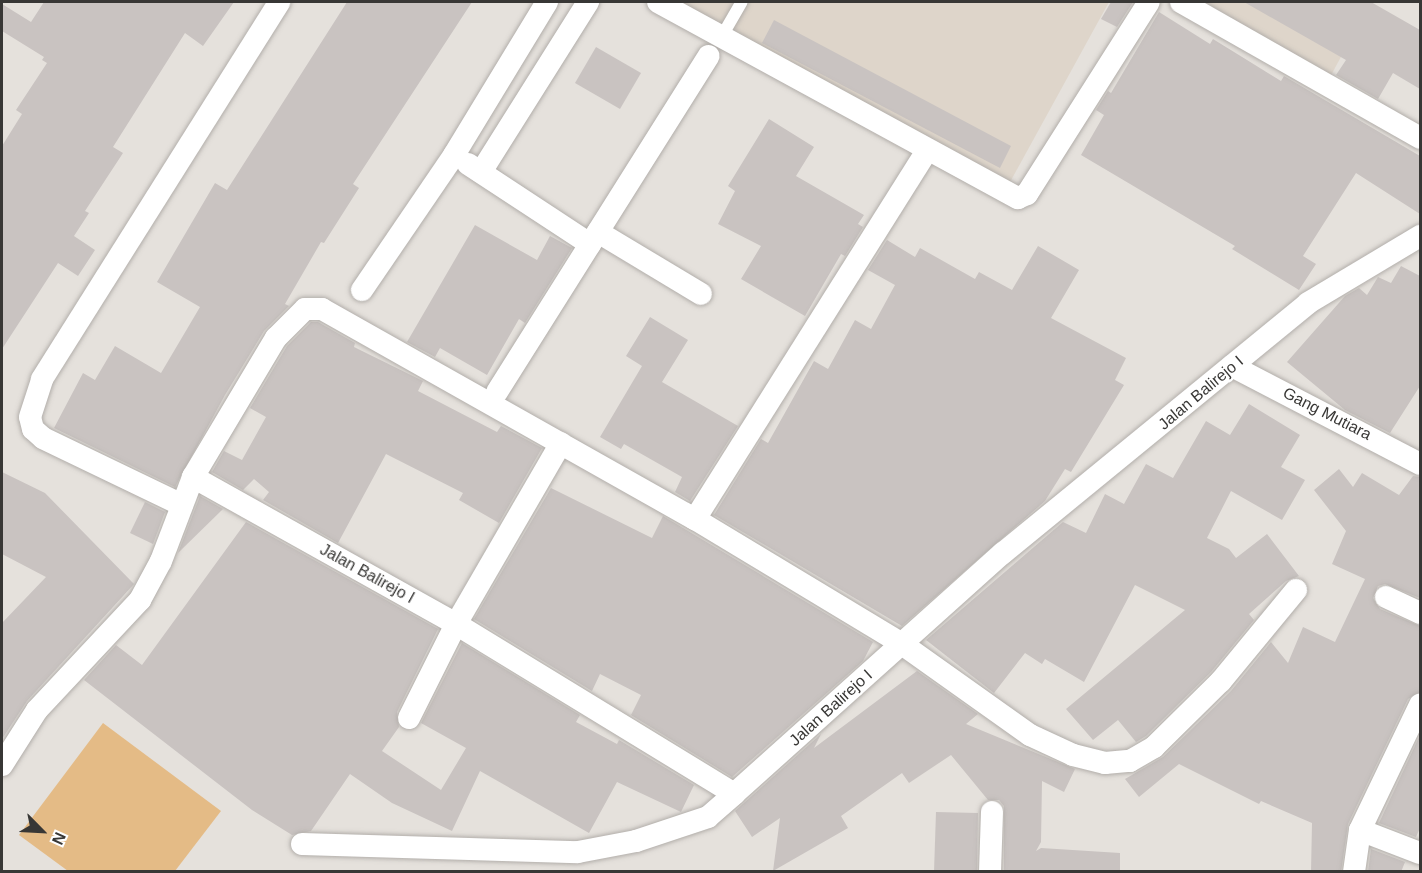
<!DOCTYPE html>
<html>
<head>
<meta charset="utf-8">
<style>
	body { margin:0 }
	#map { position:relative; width:1422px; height:873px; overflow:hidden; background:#e5e1dc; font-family:Arial,sans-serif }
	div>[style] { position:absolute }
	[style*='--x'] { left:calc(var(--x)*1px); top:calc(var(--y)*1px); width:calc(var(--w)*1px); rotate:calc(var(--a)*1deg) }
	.built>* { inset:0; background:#ded5ca }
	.green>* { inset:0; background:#e4bb86 }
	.building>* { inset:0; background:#c9c3c1 }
	.roads { filter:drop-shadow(0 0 2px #b2aeaa) drop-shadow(0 0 2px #b2aeaa) }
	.lane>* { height:12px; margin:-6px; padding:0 6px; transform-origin:6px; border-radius:6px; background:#fff }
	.street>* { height:22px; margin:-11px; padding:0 11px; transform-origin:11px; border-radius:11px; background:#fff }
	span { translate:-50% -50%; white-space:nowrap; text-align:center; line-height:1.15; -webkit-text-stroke:4.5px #fff; paint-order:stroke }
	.street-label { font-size:16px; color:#383735 }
	.frame { position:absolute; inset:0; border:3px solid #383735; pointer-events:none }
	.north { position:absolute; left:12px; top:801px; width:60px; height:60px; -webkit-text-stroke:4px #fff; paint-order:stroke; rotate:114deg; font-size:16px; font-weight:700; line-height:24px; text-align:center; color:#383735 }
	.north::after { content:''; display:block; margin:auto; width:21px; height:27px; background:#383735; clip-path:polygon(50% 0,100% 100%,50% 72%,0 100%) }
</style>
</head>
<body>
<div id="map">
	<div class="built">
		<i style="clip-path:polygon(670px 2px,1109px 2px,1009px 184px)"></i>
		<i style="clip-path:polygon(1205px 2px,1371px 2px,1330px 77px)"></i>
	</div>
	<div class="green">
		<i style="clip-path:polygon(103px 723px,221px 811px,175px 871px,68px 871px,19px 835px)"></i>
	</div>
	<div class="building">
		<i style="clip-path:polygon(44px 2px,234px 2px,203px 46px,185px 33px,113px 147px,123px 153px,85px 211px,89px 213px,74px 236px,95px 250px,78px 276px,58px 263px,2px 349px,2px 146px,22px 114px,16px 110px,47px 63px,42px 60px,44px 57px,2px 31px,2px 4px,31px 22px)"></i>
		<i style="clip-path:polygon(347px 2px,472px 2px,353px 184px,359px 188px,324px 243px,321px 242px,285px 304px,289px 306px,264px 331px,225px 395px,175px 487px,54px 428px,83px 373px,95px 380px,115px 346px,161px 373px,200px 307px,157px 282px,215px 183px,227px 190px)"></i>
		<i style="clip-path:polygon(1111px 2px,1133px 2px,1117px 27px,1101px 19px)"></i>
		<i style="clip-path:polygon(1244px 2px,1371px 2px,1420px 30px,1420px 89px,1393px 73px,1378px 99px,1336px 75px,1346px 60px)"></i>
		<i style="clip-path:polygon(1159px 12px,1210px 44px,1213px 39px,1281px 81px,1284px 76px,1420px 156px,1420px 214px,1356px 173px,1303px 256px,1316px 264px,1299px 290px,1232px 249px,1235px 246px,1081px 155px,1104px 115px,1096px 110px,1108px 91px,1111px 93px)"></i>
		<i style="clip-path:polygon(774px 20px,1011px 146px,1000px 168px,762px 43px)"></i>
		<i style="clip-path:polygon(596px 47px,641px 73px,620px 109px,575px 83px)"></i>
		<i style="clip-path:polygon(769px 119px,814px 147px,796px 176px,864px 215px,858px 224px,863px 227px,845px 256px,841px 254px,805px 316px,741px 279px,761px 246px,718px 224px,735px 191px,728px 186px)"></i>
		<i style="clip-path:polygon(475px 225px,537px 260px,550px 236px,572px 248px,525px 323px,519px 319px,487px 375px,440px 348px,435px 357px,407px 342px)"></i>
		<i style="clip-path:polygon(887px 240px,915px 257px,920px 248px,975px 279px,979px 272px,1012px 290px,1038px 246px,1079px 270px,1051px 318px,1126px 358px,1115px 380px,1124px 385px,1071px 472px,1065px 469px,1045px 501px,902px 626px,714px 515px,761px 439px,768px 443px,814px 361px,828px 369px,855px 320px,871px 329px,895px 285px,868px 270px)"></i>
		<i style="clip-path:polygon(1401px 266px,1420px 276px,1420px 386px,1390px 433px,1345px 410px,1287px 362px,1345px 296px,1359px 288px,1367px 295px,1378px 277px,1391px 283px)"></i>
		<i style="clip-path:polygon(650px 317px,688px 340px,662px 382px,738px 426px,690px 501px,675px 492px,682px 477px,624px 444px,621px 449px,600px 437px,642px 366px,626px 356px)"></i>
		<i style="clip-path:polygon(311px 322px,318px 322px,355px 343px,354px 347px,423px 381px,418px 391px,497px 432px,501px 426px,542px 448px,499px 523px,459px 500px,463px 493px,386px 454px,338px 543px,263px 500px,269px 492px,254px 479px,243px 490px,212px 472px,224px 451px,242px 460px,266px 417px,250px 408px,287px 346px)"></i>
		<i style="clip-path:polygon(1249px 404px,1300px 435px,1281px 467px,1305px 480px,1282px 520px,1231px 491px,1207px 538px,1229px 549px,1236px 558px,1267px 534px,1299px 576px,1286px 581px,1249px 614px,1254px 620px,1211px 672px,1146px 736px,1136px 742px,1118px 720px,1093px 740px,1066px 709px,1185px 610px,1135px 585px,1084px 682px,1045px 659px,1042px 664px,1025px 653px,994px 693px,926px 640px,1063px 522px,1086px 533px,1105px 494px,1124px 504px,1146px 464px,1173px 478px,1206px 421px,1230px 435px)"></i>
		<i style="clip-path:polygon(1339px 469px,1353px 487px,1362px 473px,1399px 495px,1413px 476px,1420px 477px,1420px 598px,1385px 584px,1378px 586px,1373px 598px,1380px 609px,1420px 626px,1420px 692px,1408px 699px,1348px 824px,1341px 872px,1311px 872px,1312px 823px,1261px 801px,1259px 804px,1179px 764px,1139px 797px,1125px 779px,1163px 757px,1231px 691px,1271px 642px,1288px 663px,1303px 627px,1335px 642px,1365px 579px,1332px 564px,1346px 531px,1314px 490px)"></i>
		<i style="clip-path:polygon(2px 472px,45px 493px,134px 584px,27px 701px,2px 739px,2px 623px,46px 577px,2px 554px)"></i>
		<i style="clip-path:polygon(551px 488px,652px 538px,663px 516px,873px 642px,863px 661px,732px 777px,631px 715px,641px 695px,600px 674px,592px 691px,474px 619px)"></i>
		<i style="clip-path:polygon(200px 496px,223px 509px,178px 553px)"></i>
		<i style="clip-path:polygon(145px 502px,165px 512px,153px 544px,130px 533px)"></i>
		<i style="clip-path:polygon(246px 522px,438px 629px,397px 712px,399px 727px,382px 751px,441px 790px,466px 748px,421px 723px,462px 643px,580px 715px,576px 722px,617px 744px,619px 740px,694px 785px,681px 812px,617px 782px,589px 833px,480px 771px,452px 831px,392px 803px,350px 774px,311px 831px,292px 835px,252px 810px,84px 680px,116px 645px,142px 665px)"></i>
		<i style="clip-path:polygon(917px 671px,978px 714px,966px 724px,1075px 769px,1064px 792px,1042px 781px,1041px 842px,1036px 851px,1041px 848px,1120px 853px,1120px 872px,1004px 870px,1004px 806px,999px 800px,988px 800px,951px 755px,909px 783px,902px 773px,841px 816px,848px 828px,773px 871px,780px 818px,752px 837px,735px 811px,821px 734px,814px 748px)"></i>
		<i style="clip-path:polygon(1420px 735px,1420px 828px,1416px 837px,1379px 823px)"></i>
		<i style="clip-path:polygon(936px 812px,978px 813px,977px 870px,934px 872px)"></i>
		<i style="clip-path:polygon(1371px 849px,1405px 862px,1401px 872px,1368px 872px)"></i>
	</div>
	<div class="roads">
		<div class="lane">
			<i style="--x:722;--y:36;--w:39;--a:-60"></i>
		</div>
		<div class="street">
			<i style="--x:658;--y:2;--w:410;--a:28.6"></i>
			<i style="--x:1018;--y:198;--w:10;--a:-24"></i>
			<i style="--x:1027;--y:194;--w:227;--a:-57.6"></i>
			<i style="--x:1181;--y:2;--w:275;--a:29.6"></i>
			<i style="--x:468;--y:164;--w:146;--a:33.3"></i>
			<i style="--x:481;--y:172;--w:201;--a:-57.8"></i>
			<i style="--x:598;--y:232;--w:120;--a:31"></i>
			<i style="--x:362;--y:290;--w:163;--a:-55.7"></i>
			<i style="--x:454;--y:155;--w:179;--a:-58.7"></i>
			<i style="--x:1232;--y:366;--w:212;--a:27.5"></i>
			<i style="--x:497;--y:392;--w:397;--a:-57.8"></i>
			<i style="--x:193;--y:477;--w:301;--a:29.2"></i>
			<i style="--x:456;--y:624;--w:326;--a:31.4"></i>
			<i style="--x:734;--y:794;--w:361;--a:-41.9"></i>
			<i style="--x:1003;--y:553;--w:394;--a:-39.3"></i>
			<i style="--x:1308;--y:303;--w:131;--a:-30.9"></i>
			<i style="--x:182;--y:505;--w:154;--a:-154.3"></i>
			<i style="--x:43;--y:438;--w:13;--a:-138"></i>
			<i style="--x:33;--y:429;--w:12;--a:-104"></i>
			<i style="--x:30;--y:417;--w:40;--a:-72"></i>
			<i style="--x:42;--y:379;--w:445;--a:-57.8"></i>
			<i style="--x:695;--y:519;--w:435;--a:-57.8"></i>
			<i style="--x:1386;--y:597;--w:38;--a:25"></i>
			<i style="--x:409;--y:718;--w:105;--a:-63.4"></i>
			<i style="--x:456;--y:624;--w:209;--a:-59.9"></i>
			<i style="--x:2;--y:765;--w:65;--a:-57.5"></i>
			<i style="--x:37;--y:710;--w:151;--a:-46.9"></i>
			<i style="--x:140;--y:600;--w:44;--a:-61.7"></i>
			<i style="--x:161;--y:561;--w:90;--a:-69.1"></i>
			<i style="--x:193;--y:477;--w:162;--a:-59.2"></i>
			<i style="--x:276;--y:338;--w:41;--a:-45"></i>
			<i style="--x:305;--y:309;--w:17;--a:0"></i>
			<i style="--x:322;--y:309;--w:428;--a:29.4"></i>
			<i style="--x:695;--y:519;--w:242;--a:31.1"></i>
			<i style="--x:902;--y:644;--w:157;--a:35.4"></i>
			<i style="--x:1030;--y:735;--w:47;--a:24.9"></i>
			<i style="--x:1073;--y:755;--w:33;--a:14"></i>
			<i style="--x:1105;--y:763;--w:25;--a:-5"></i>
			<i style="--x:1130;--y:761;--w:28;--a:-30"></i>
			<i style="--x:1154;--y:747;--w:94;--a:-44.6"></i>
			<i style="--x:1221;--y:681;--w:118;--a:-50.5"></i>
			<i style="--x:1360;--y:830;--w:64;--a:21"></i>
			<i style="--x:302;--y:844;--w:276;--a:1.7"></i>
			<i style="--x:578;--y:852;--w:59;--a:-10.7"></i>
			<i style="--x:636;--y:841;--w:76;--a:-18.4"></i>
			<i style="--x:708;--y:817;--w:35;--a:-41"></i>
			<i style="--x:990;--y:872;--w:60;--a:-88.1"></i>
			<i style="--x:1354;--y:872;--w:42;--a:-81.9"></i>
			<i style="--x:1360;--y:830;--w:139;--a:-64.4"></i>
		</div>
	</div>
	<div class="street-label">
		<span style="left:1201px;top:393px;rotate:-40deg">Jalan Balirejo I</span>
		<span style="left:1327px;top:414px;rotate:27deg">Gang Mutiara</span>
		<span style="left:367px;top:574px;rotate:29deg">Jalan Balirejo I</span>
		<span style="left:831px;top:708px;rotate:-42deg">Jalan Balirejo I</span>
	</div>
	<div class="frame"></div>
	<div class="north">N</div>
</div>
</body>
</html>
